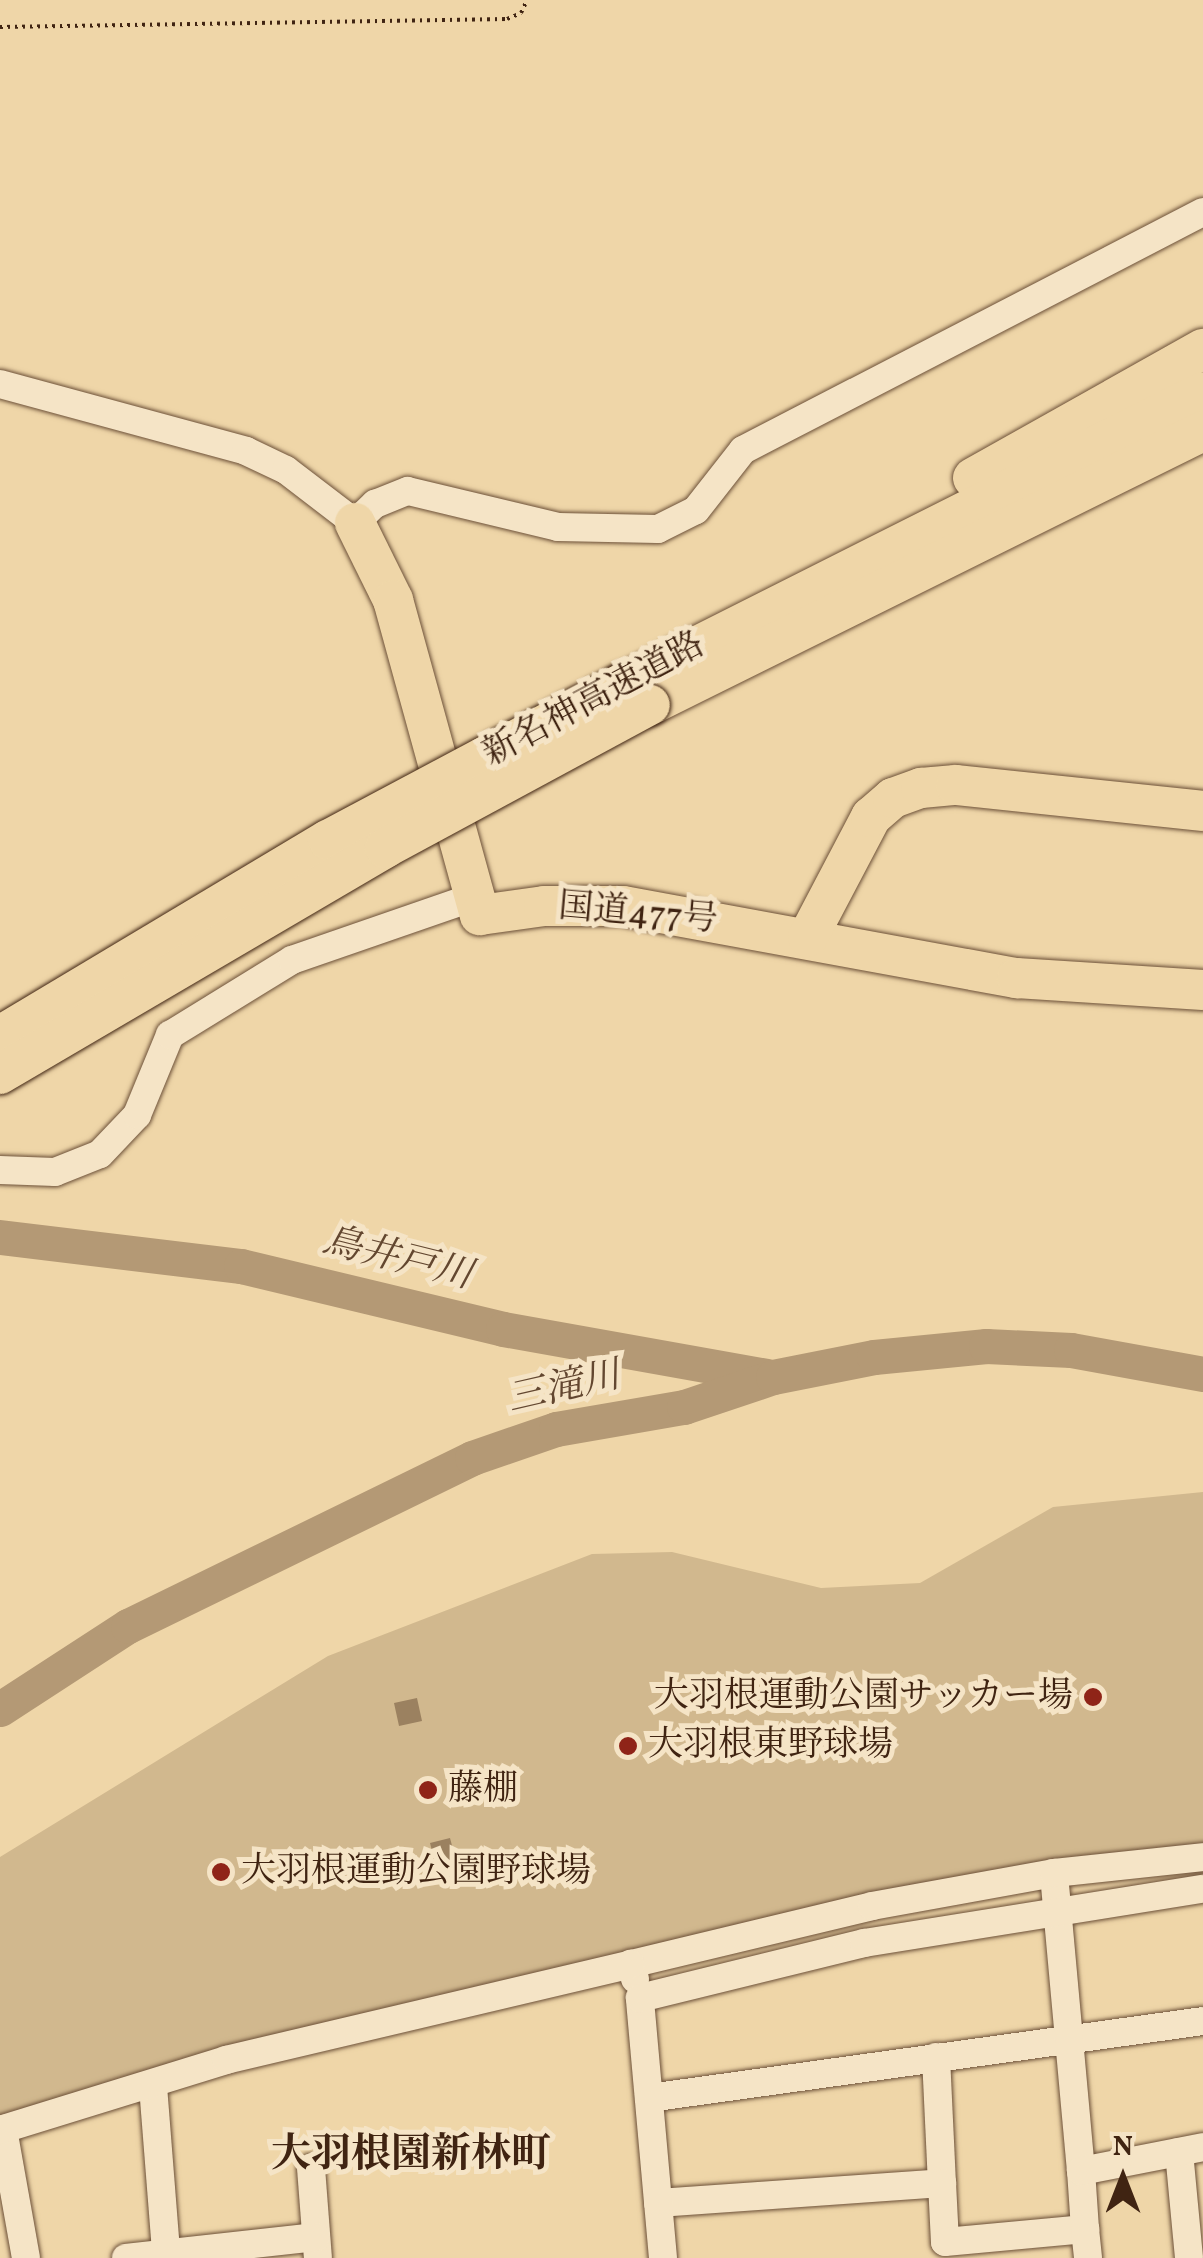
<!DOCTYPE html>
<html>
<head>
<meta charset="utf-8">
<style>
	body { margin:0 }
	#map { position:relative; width:1203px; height:2258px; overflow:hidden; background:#efd6a8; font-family:Vollkorn,"Noto Serif JP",serif }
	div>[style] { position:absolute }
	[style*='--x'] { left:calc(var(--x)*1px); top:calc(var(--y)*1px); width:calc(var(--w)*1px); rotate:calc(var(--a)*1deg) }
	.green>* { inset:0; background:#d1b88e }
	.river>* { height:35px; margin:-17.5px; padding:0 17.5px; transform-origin:17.5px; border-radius:17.5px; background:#b49975 }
	.building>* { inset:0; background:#9b8160 }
	.path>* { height:4px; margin-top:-2px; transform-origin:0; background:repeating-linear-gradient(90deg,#402412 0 2.5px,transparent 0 7.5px) }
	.roads { filter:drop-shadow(0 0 2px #6c5038) drop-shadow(0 0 2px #6c5038) }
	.minor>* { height:28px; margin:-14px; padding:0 14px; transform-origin:14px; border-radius:14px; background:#f5e4c6 }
	.highway>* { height:40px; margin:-20px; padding:0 20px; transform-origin:20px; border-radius:20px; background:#efd6a8 }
	.bridges { filter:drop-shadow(0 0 2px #402412) drop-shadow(0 0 2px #402412) }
	.highway-bridge>* { height:40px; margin:-20px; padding:0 20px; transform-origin:20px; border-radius:20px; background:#efd6a8 }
	.dots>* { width:28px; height:28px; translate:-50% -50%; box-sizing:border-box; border:5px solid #f5e4c6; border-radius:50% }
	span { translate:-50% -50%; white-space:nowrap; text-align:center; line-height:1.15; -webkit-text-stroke:10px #f5e4c6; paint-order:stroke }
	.street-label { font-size:35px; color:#402412 }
	.poi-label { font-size:35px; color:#402412 }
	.right { translate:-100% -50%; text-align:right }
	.left { translate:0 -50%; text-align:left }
	.water-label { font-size:38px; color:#634730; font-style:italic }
	.quarter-label { font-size:40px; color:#402412; font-weight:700 }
	.north { position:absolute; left:1073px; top:2128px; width:100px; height:100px; -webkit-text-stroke:8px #f5e4c6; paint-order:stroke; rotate:0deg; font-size:28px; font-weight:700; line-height:40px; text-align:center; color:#402412 }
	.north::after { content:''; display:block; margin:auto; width:35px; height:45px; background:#402412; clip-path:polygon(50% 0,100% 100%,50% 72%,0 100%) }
</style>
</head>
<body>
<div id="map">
	<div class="green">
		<i style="clip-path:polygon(1203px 1492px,1203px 1847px,991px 1873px,0 2123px,0 1857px,328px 1656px,592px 1554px,672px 1552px,821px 1588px,920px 1583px,1053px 1507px)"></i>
	</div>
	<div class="river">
		<i style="--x:0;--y:1237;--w:243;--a:6.9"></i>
		<i style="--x:241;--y:1266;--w:269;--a:13.5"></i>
		<i style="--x:503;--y:1329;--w:268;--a:10.1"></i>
		<i style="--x:0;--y:1709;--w:153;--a:-33"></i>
		<i style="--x:128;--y:1626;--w:383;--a:-26"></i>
		<i style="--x:472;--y:1458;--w:89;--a:-19"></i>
		<i style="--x:556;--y:1429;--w:130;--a:-9.8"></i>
		<i style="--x:684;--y:1407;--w:94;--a:-18.6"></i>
		<i style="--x:773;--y:1377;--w:103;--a:-11.2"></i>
		<i style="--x:874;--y:1357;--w:113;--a:-5.6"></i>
		<i style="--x:986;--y:1346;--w:85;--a:2.7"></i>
		<i style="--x:1071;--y:1350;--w:134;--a:10.3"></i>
	</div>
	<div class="building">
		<i style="clip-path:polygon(417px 1698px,422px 1721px,399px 1726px,394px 1703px)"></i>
		<i style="clip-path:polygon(450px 1838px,460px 1876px,440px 1882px,430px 1843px)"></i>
	</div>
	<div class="path">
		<i style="--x:0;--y:27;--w:507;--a:-0.9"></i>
		<i style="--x:507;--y:19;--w:15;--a:-23"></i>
		<i style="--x:521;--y:13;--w:14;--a:-65"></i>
	</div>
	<div class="roads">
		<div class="minor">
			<i style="--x:0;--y:384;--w:255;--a:15.2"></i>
			<i style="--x:246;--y:451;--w:44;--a:25.4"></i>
			<i style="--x:286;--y:470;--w:87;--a:37.5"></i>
			<i style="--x:355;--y:523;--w:28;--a:-44"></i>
			<i style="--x:375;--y:504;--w:35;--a:-22"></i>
			<i style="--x:408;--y:491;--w:154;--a:13.5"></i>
			<i style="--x:558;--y:527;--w:100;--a:1.1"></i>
			<i style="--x:658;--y:529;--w:42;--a:-26.6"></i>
			<i style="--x:696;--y:510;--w:76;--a:-51.9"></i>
			<i style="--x:743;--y:450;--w:518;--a:-27.36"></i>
			<i style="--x:0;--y:1170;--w:55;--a:2.1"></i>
			<i style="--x:55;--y:1172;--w:48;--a:-21.8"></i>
			<i style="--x:100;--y:1154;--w:54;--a:-46.5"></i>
			<i style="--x:137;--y:1115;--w:87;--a:-67.6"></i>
			<i style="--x:170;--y:1035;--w:143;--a:-31.6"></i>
			<i style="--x:292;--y:960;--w:193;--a:-19.1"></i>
			<i style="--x:635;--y:1979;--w:16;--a:-105"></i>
			<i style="--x:631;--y:1964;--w:248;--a:-13.5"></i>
			<i style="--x:872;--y:1906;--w:185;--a:-10.3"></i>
			<i style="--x:936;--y:2057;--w:126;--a:87.3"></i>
			<i style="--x:153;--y:2086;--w:165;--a:85.5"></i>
			<i style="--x:649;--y:2098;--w:559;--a:-7.91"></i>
			<i style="--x:3;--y:2129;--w:131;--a:79.9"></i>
			<i style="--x:0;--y:2130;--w:237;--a:-17.2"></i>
			<i style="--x:226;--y:2060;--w:416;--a:-13.3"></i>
			<i style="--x:1179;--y:2152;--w:106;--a:84.6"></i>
			<i style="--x:311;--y:2168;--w:90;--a:85.6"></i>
			<i style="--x:1081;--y:2171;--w:299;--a:-95.2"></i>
			<i style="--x:1054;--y:1873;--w:150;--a:-6.1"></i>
			<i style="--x:658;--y:2203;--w:285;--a:-4"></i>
			<i style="--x:942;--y:2183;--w:59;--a:87.1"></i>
			<i style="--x:945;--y:2242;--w:141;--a:-5.3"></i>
			<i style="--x:1085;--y:2229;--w:58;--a:-93.9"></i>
			<i style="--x:1081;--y:2171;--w:124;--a:-11.1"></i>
			<i style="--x:1085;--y:2229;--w:29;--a:84"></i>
			<i style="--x:126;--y:2258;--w:191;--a:-6.3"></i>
			<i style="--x:663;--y:2258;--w:261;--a:-95.1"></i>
			<i style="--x:640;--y:1998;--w:231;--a:-13.8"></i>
			<i style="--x:864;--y:1943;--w:343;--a:-9.1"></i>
		</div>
		<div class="highway">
			<i style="--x:973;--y:478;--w:264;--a:-29.3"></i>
			<i style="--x:355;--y:523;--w:86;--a:63.7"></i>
			<i style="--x:393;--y:600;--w:327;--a:74.6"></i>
			<i style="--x:480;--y:915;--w:65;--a:-8"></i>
			<i style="--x:544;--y:906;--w:79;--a:0"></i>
			<i style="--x:623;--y:906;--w:401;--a:10.4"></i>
			<i style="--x:1017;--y:978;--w:186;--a:3.7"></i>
			<i style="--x:622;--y:684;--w:650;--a:-26.68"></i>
			<i style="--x:650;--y:705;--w:617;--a:-26.36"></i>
			<i style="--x:808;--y:937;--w:136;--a:-62.3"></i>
			<i style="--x:871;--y:817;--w:29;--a:-41"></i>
			<i style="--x:893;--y:798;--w:30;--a:-20"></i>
			<i style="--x:921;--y:788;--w:35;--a:-5"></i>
			<i style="--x:956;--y:785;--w:248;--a:6"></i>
		</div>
	</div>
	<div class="bridges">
		<div class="highway-bridge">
			<i style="--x:0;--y:1036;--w:382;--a:-30.9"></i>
			<i style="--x:328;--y:840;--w:333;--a:-28"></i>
			<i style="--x:0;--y:1074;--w:446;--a:-30.4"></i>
			<i style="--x:385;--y:848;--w:301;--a:-28.4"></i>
		</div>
	</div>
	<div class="dots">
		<i style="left:1093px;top:1697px;background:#8f2418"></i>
		<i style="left:628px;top:1746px;background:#8f2418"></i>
		<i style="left:428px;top:1790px;background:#8f2418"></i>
		<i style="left:221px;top:1872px;background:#8f2418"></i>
	</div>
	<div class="street-label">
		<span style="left:594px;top:700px;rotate:-28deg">新名神高速道路</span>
		<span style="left:638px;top:914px;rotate:5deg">国道477号</span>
	</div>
	<div class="poi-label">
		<span class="right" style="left:1073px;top:1697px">大羽根運動公園サッカー場</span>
		<span class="left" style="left:648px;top:1746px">大羽根東野球場</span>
		<span class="left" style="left:448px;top:1790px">藤棚</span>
		<span class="left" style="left:241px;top:1872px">大羽根運動公園野球場</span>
	</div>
	<div class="water-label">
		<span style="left:397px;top:1260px;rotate:14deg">鳥井戸川</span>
		<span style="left:564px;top:1389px;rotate:-13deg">三滝川</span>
	</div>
	<div class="quarter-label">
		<span style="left:411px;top:2156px">大羽根園新林町</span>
	</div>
	<div class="north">N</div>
</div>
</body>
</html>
